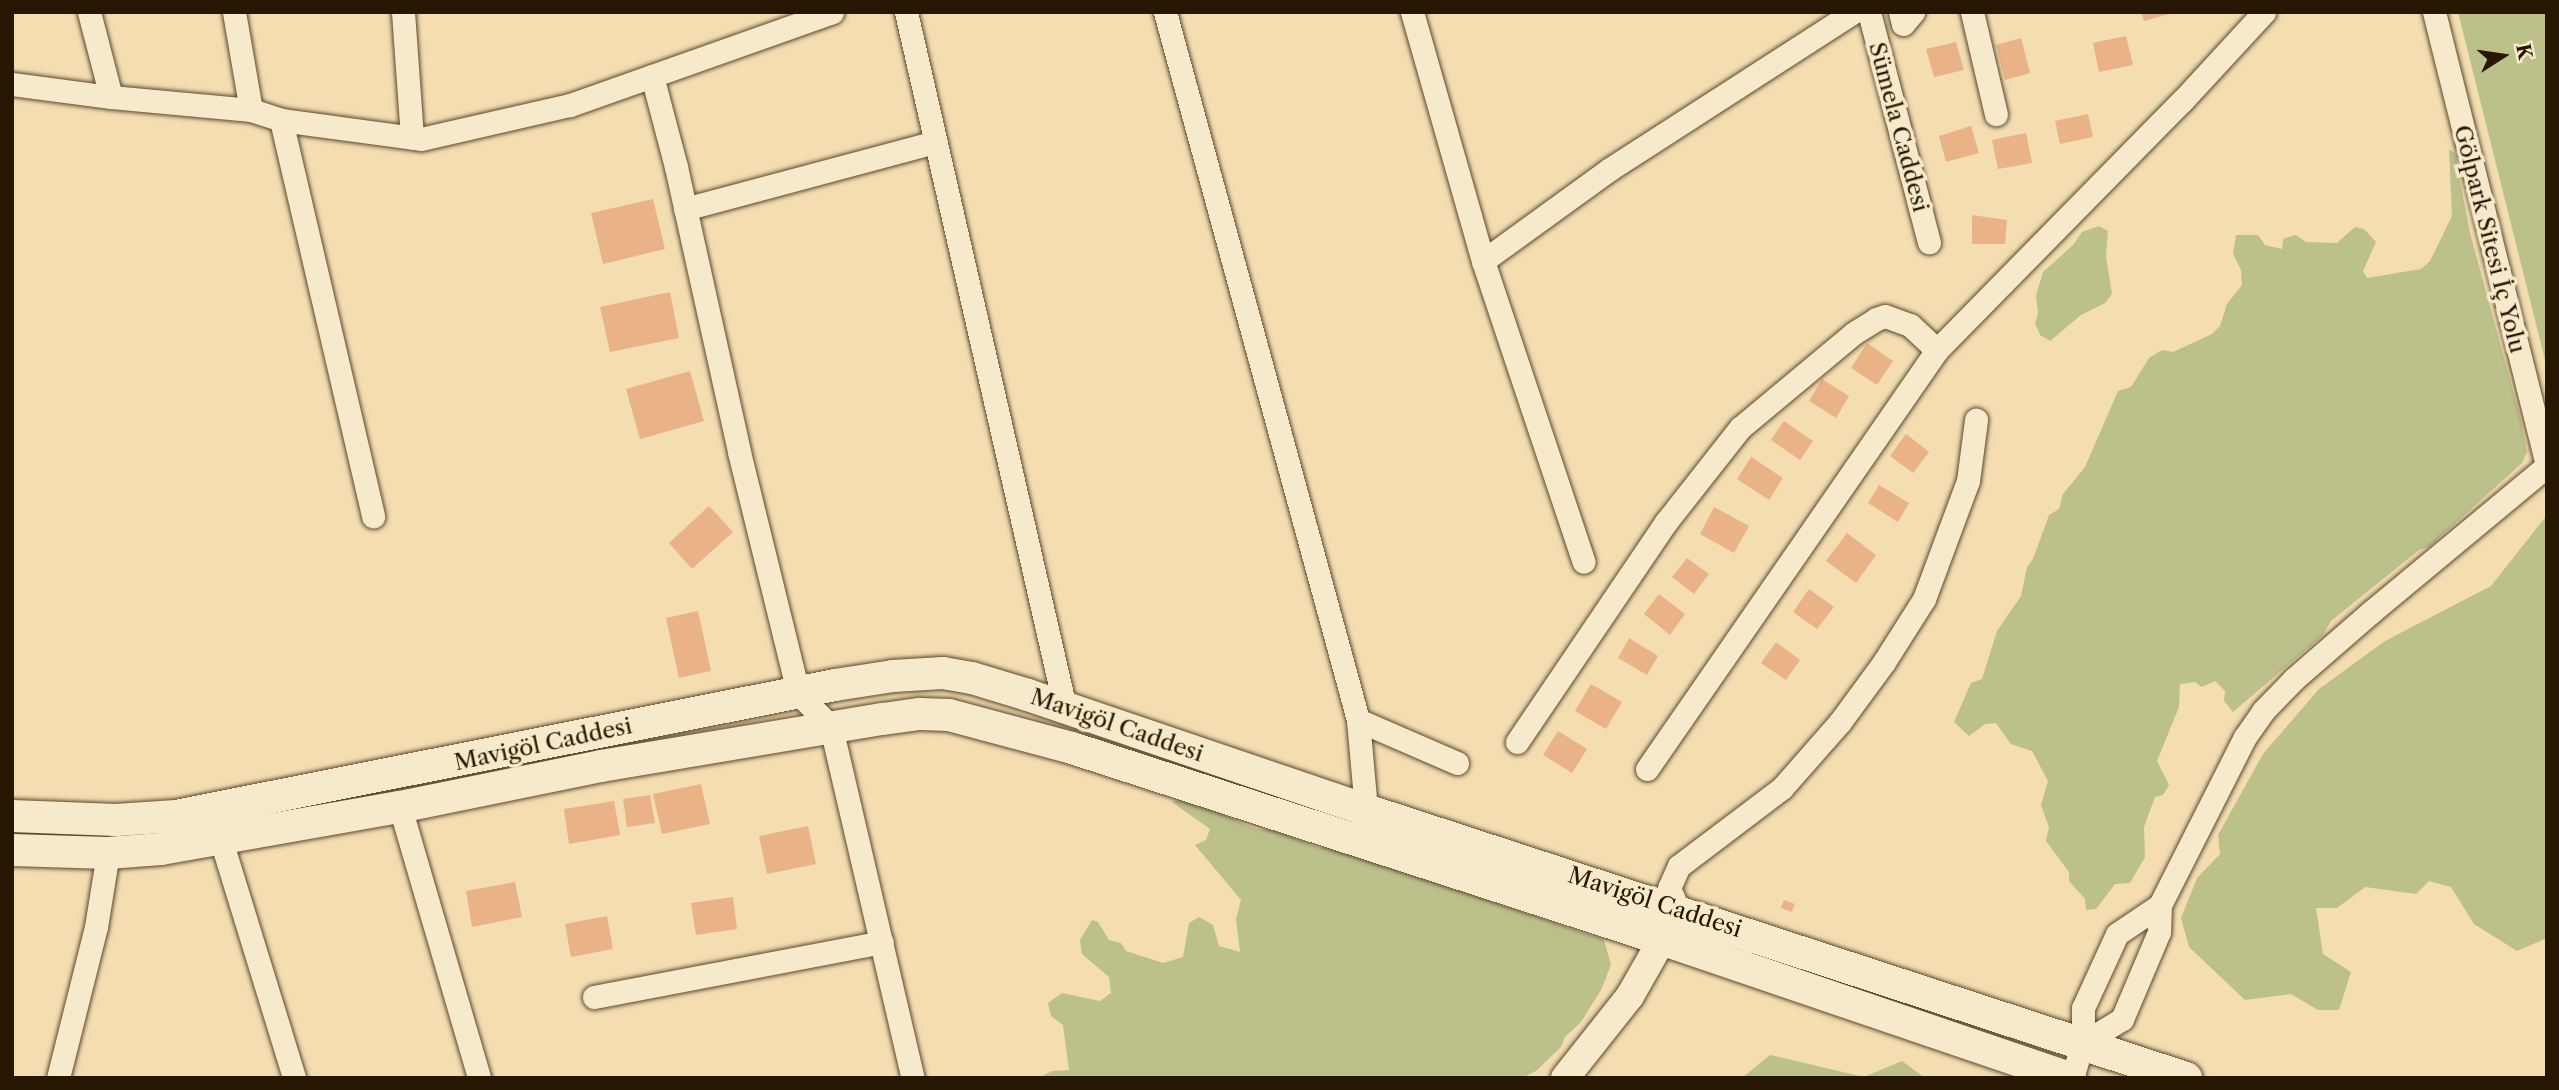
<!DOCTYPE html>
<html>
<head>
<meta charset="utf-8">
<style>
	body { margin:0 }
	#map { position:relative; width:2559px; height:1090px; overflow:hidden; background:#f3ddb1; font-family:"Libre Caslon Text",serif }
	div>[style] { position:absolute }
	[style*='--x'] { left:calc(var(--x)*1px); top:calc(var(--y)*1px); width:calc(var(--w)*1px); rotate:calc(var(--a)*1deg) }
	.green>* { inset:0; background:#bcc08b }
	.building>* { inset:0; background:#e9b387 }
	.roads { filter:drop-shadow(0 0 2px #5b482c) drop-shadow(0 0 2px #5b482c) }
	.minor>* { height:23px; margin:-11.5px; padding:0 11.5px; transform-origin:11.5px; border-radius:11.5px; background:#f7e9cc }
	.tertiary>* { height:28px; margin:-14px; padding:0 14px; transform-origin:14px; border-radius:14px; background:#f7e9cc }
	.secondary>* { height:32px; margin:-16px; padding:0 16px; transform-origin:16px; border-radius:16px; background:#f7e9cc }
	span { translate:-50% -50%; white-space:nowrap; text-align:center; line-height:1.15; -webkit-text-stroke:7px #f7e9cc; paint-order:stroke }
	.street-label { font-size:23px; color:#281700 }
	.frame { position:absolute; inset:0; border:14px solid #281700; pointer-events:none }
	.north { position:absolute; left:2468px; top:21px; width:70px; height:70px; -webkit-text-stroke:5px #f7e9cc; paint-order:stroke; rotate:78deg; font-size:19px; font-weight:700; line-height:28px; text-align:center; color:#281700 }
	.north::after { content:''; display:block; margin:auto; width:24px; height:32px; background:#281700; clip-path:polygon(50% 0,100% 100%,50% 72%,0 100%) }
</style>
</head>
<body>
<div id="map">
	<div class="green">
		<i style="clip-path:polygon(2458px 12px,2547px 12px,2547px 368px)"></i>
		<i style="clip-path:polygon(2449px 149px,2455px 154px,2470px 233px,2521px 420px,2527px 452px,2522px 463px,2429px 547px,2419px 550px,2331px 621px,2323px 635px,2233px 712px,2224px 701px,2225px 691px,2215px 681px,2202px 687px,2195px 682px,2180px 684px,2179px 707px,2157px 761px,2169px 785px,2163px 795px,2155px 797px,2144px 827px,2145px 857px,2130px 883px,2115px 884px,2096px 909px,2086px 910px,2085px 899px,2069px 881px,2069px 872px,2046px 841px,2049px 827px,2041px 805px,2048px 781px,2032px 751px,2011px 744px,1996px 723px,1985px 724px,1969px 736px,1954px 722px,1971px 683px,1982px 679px,1997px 631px,2021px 596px,2027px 567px,2033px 559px,2049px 515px,2059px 509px,2063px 494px,2085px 467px,2118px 391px,2131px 387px,2149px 358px,2162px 350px,2173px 352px,2212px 334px,2220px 326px,2227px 304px,2242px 285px,2241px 270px,2233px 254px,2236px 235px,2258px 235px,2265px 245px,2282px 249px,2283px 239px,2296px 235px,2306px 242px,2337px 243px,2355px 227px,2364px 229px,2376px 242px,2363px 271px,2367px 278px,2421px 269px,2430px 261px,2452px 216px)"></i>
		<i style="clip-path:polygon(2099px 226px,2108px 231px,2106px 257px,2112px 294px,2105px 303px,2081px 315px,2050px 341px,2040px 335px,2035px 323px,2038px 314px,2036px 296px,2043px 272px,2073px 245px,2082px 232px)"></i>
		<i style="clip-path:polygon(2547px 515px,2547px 938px,2517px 951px,2474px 924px,2451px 887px,2429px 881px,2416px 894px,2365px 887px,2337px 908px,2316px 908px,2323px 954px,2351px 972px,2339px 1010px,2318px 1010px,2291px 994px,2245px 1000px,2189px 947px,2181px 918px,2197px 878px,2220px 854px,2218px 835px,2263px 754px,2319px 689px,2385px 641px,2491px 586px)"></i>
		<i style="clip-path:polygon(1185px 798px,1256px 829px,1273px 830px,1319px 848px,1331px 846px,1604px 940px,1611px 965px,1601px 990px,1581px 1022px,1565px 1037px,1561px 1047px,1536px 1071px,1522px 1078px,1039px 1078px,1052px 1071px,1069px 1070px,1063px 1025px,1051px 1016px,1048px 1003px,1062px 993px,1100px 1001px,1111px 993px,1109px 977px,1082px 954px,1080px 940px,1092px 920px,1098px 922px,1109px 940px,1121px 943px,1126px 951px,1163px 963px,1183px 957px,1189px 923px,1199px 917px,1213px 925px,1219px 946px,1240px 952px,1236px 919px,1241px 900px,1195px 845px,1206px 840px,1210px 829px,1172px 802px)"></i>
		<i style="clip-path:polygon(1770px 1055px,1864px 1077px,1902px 1061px,1925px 1078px,1742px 1078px)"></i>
	</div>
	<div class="building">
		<i style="clip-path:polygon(2141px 12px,2173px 12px,2173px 13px,2144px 21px)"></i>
		<i style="clip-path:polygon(2126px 36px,2133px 65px,2099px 72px,2093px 43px)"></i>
		<i style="clip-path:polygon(2021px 38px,2030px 73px,2005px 80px,1996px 45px)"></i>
		<i style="clip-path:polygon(1956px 42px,1964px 70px,1934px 77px,1926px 49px)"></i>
		<i style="clip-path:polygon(2088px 114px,2093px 137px,2060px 144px,2055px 121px)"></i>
		<i style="clip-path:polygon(1971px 126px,1979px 153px,1946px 162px,1939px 136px)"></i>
		<i style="clip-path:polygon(2026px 133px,2032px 163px,1998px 169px,1992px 140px)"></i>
		<i style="clip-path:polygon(653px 199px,665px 249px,603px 264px,591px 213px)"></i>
		<i style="clip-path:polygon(1972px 215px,2007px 220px,2005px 244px,1972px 244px)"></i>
		<i style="clip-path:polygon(670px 292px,679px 338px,610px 352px,600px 307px)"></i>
		<i style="clip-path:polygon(1867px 343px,1893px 361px,1877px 385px,1851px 368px)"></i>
		<i style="clip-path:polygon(690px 371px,704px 421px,640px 439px,626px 389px)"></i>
		<i style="clip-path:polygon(1822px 379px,1849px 396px,1836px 418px,1809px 401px)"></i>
		<i style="clip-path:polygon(1784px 421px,1813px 441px,1800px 460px,1771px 440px)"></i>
		<i style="clip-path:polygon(1906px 434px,1929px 452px,1913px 473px,1890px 456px)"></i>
		<i style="clip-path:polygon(1751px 457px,1783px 478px,1769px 500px,1737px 479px)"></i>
		<i style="clip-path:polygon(1879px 485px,1909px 503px,1898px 522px,1868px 503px)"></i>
		<i style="clip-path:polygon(709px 506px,733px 532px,692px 569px,669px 543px)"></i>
		<i style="clip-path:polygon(1714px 507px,1749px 526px,1734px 553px,1700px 534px)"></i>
		<i style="clip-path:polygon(1847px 533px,1876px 555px,1856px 583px,1826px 561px)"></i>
		<i style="clip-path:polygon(1687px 558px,1709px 574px,1694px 594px,1672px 577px)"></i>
		<i style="clip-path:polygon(1809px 589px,1834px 607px,1817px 629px,1793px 612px)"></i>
		<i style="clip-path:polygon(1659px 594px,1685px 614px,1670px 635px,1644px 614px)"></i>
		<i style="clip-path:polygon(698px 611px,711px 671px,679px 678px,666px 618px)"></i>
		<i style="clip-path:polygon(1629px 638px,1658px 656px,1647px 675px,1618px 658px)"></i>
		<i style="clip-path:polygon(1776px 642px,1800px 660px,1786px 680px,1761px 663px)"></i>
		<i style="clip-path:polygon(1591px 684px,1622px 702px,1606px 729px,1575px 711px)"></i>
		<i style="clip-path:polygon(1558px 731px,1587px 749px,1572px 773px,1543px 755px)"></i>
		<i style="clip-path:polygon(701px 784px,710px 824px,662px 834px,653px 794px)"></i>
		<i style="clip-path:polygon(650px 795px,655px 823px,627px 827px,623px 799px)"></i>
		<i style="clip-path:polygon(614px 801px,620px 835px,569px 844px,564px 809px)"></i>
		<i style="clip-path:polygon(808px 826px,816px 864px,767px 874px,759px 836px)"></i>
		<i style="clip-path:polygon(515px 882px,522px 917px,472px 927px,466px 891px)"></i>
		<i style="clip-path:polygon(733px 897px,737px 929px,696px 935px,691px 903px)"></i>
		<i style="clip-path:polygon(1784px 900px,1795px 904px,1792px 912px,1781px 908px)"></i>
		<i style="clip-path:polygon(607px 916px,613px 949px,571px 957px,565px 924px)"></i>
	</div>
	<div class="roads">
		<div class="minor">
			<i style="--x:89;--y:12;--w:88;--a:75.5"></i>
			<i style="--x:234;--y:12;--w:99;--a:80.2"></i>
			<i style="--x:403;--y:12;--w:126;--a:85.9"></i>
			<i style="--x:906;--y:12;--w:714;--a:77.13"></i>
			<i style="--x:1165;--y:12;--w:734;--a:74.75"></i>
			<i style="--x:1358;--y:720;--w:90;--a:84.9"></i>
			<i style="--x:1412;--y:12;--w:259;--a:74.1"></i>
			<i style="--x:1483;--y:261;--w:317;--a:71.5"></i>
			<i style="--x:1869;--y:12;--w:238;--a:75.4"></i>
			<i style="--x:1900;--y:12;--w:12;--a:76"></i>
			<i style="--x:1903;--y:24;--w:16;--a:-50"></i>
			<i style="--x:1972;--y:12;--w:105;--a:76.8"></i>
			<i style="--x:2434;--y:12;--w:468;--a:76"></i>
			<i style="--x:652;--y:76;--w:94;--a:75.2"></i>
			<i style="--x:676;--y:167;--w:292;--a:77.5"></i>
			<i style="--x:739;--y:452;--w:248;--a:76.2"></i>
			<i style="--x:798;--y:693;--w:47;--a:45.9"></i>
			<i style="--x:831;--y:727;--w:360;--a:76.9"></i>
			<i style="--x:12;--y:84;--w:100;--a:7.5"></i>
			<i style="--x:111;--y:97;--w:141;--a:5.3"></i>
			<i style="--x:251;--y:110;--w:32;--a:18"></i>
			<i style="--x:281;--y:120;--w:141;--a:7.7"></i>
			<i style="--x:421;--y:139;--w:153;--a:-12.9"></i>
			<i style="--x:570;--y:105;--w:278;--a:-19.5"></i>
			<i style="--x:281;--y:120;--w:407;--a:76.9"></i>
			<i style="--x:685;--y:209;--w:259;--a:-15"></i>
			<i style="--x:1483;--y:261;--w:157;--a:-35.9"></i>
			<i style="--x:1610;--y:169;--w:290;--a:-32.8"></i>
			<i style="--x:1358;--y:720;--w:108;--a:23.5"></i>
			<i style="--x:1517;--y:742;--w:266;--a:-55.9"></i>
			<i style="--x:1666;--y:522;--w:120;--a:-51.8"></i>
			<i style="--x:1740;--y:428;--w:148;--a:-39.8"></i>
			<i style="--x:1854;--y:333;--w:26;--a:-32"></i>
			<i style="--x:1876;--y:319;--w:9;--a:-18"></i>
			<i style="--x:1885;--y:316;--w:27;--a:20"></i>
			<i style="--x:1910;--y:325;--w:37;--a:43"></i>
			<i style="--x:1647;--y:769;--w:510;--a:-55.31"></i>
			<i style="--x:1937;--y:350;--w:349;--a:-45.5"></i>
			<i style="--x:2182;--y:101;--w:121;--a:-47.3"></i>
			<i style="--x:400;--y:807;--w:282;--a:73.7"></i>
			<i style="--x:221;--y:840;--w:249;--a:72.9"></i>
			<i style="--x:2160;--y:905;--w:188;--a:-63.2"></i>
			<i style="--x:2245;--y:737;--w:32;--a:-55"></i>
			<i style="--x:2263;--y:711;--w:45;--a:-45.9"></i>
			<i style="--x:2294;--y:679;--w:102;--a:-41"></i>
			<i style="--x:2371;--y:612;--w:229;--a:-39.7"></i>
			<i style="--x:1678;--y:909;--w:23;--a:-113"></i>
			<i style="--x:1669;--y:888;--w:24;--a:-66"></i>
			<i style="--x:1679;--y:866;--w:129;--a:-37.1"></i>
			<i style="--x:1782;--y:788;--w:88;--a:-48.7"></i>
			<i style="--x:1840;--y:722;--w:74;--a:-53.7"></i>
			<i style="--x:1884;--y:662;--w:75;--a:-57.6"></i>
			<i style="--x:1924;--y:599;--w:126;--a:-69.6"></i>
			<i style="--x:1968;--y:481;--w:62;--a:-82.5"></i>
			<i style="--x:594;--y:997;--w:293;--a:-10.8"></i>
			<i style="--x:58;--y:1078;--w:156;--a:-75.9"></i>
			<i style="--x:96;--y:927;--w:75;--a:-80.8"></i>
			<i style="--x:2072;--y:1078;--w:37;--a:-73"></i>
			<i style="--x:2083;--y:1043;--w:35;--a:-90"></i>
			<i style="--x:2083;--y:1008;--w:81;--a:-65.3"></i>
			<i style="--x:2117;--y:934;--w:52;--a:-34"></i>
			<i style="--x:2160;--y:905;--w:27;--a:92"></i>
			<i style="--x:2159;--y:932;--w:95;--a:113"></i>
			<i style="--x:2122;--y:1019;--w:46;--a:148.4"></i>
		</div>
		<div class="tertiary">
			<i style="--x:1565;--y:1078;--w:105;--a:-51.6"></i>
			<i style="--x:1630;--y:996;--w:85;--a:-60.4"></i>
		</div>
		<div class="secondary">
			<i style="--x:12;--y:816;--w:104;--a:2.2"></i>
			<i style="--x:116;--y:820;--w:60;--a:-3.8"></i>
			<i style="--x:176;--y:816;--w:672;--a:-11.24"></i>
			<i style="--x:835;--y:685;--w:59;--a:-8.8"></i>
			<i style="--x:893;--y:676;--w:50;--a:-3.4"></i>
			<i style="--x:943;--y:673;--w:29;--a:10"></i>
			<i style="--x:972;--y:678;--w:59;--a:16.9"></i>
			<i style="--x:1028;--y:695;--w:357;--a:18.8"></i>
			<i style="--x:1366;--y:810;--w:863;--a:18.1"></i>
			<i style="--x:12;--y:850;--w:96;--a:1.8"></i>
			<i style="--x:108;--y:853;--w:53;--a:-4.3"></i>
			<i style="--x:161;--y:849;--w:243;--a:-10"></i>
			<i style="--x:400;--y:807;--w:205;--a:-11.5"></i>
			<i style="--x:601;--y:766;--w:286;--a:-9.5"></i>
			<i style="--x:883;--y:719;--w:37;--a:-8"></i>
			<i style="--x:920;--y:714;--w:29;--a:2"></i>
			<i style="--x:949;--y:715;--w:127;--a:15"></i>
			<i style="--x:1072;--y:748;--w:622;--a:17.97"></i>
			<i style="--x:1664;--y:940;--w:429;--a:18.8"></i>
		</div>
	</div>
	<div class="street-label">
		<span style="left:1899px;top:127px;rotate:75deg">Sümela Caddesi</span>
		<span style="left:2490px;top:239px;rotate:76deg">Gölpark Sitesi İç Yolu</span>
		<span style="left:1117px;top:725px;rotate:19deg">Mavigöl Caddesi</span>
		<span style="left:543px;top:744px;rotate:-12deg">Mavigöl Caddesi</span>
		<span style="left:1655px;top:902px;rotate:18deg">Mavigöl Caddesi</span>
	</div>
	<div class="frame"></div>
	<div class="north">K</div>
</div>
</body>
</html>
